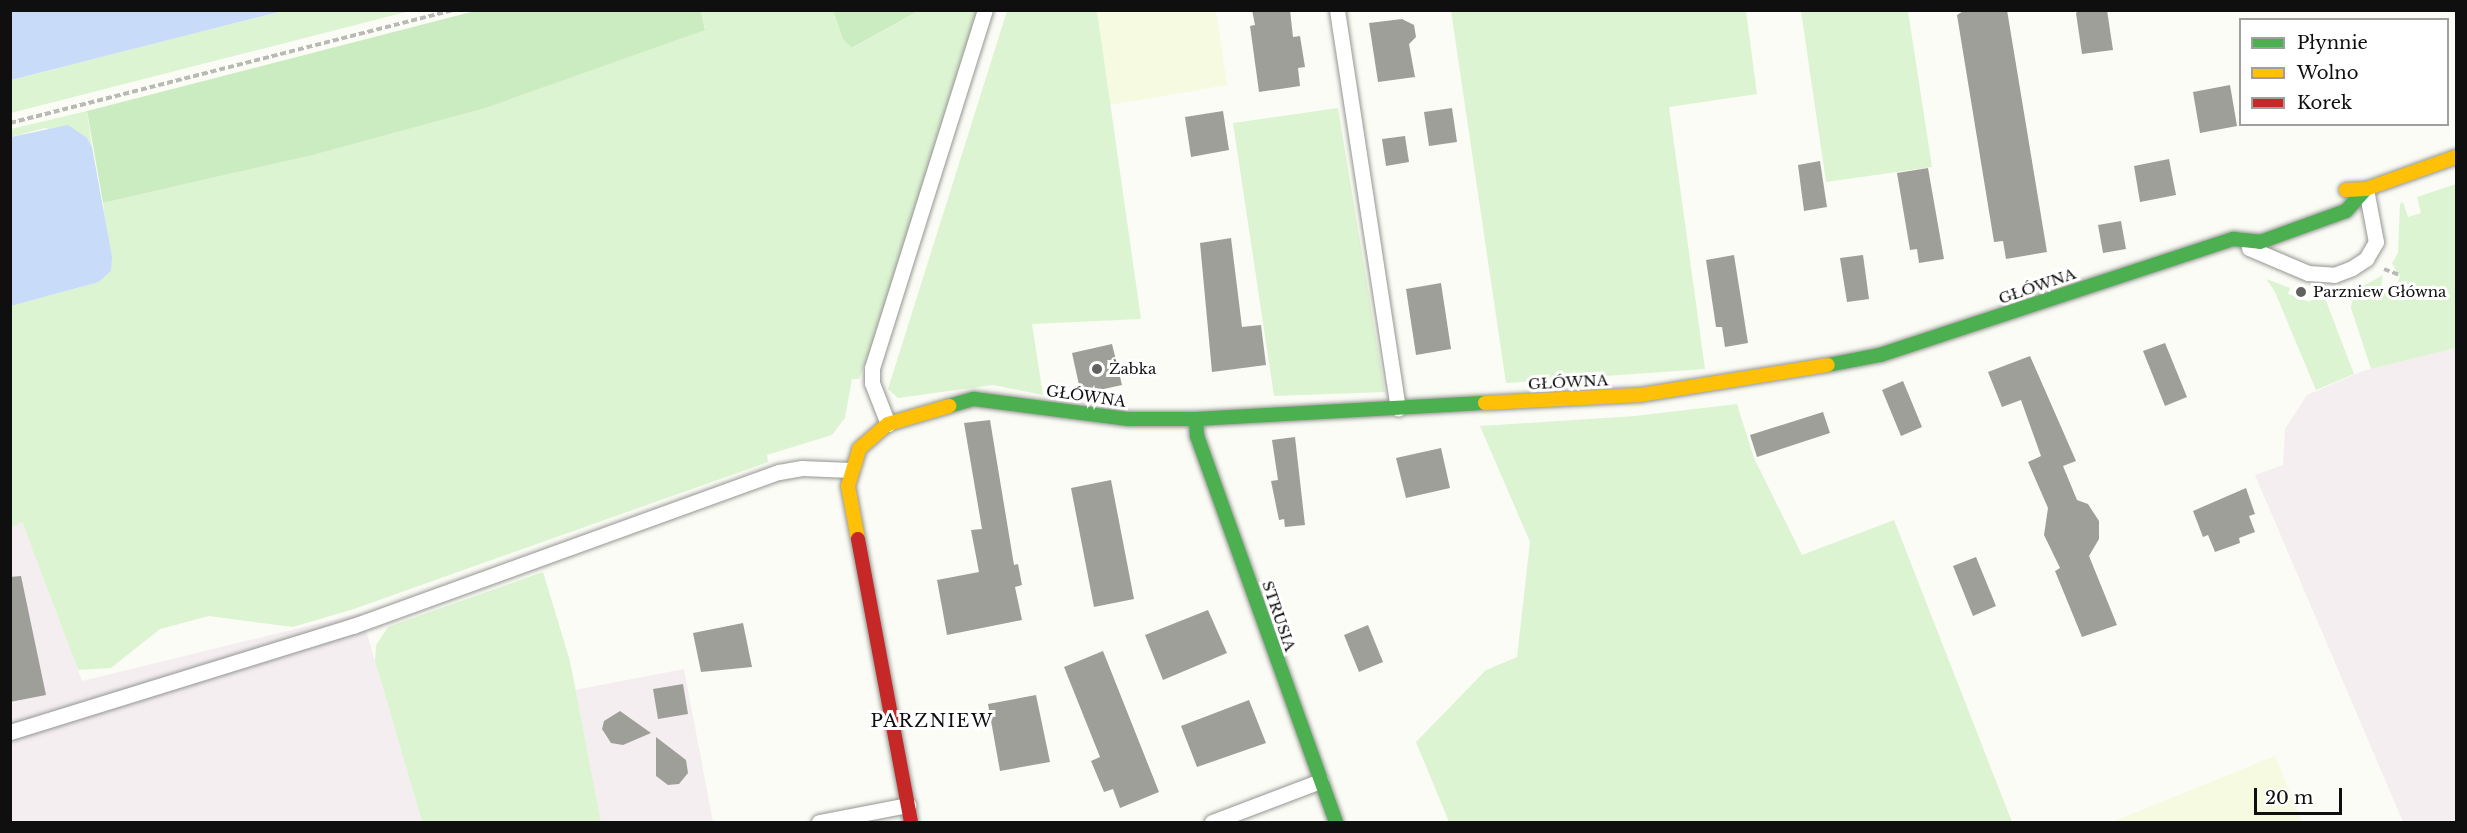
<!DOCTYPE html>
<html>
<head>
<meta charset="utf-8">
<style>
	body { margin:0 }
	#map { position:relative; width:2467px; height:833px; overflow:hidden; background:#fbfcf5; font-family:"Libre Baskerville",serif }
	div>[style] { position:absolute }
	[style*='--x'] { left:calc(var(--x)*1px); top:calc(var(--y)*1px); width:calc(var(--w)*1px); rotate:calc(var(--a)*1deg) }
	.industrial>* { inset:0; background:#f4eef1 }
	.farmland>* { inset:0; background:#f6fae0 }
	.green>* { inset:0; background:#ddf4d3 }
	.forest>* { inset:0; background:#cbecc0 }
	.water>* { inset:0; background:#c8dbf9 }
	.building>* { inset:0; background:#9f9f9a }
	.path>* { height:4px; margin-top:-2px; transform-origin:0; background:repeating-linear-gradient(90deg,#b9b9b8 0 6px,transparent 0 9px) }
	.roads { filter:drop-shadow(0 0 2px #959693) drop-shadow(0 0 2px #959693) }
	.lane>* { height:15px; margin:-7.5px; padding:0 7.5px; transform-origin:7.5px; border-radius:7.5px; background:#fefffe }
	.fast>* { height:14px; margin:-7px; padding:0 7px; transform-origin:7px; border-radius:7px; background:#4caf50 }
	.slow>* { height:14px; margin:-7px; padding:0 7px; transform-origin:7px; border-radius:7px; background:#ffc107 }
	.jam>* { height:14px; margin:-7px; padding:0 7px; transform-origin:7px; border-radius:7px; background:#c62828 }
	.dots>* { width:16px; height:16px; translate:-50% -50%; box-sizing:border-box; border:3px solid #fff; border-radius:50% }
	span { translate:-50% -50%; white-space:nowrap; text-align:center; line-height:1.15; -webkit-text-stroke:6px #fff; paint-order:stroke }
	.street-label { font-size:15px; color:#0f0f0f }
	.poi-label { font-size:15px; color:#0f0f0f }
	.left { translate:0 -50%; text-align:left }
	.quarter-label { font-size:18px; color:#0f0f0f; letter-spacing:1.5px }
	.frame { position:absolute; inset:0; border:12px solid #0f0f0f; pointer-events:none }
	.legend { position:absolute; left:2239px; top:18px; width:210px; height:108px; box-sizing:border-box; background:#fff; border:2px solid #9f9f9f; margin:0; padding:8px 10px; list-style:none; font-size:18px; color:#0f0f0f }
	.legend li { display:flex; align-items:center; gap:12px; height:30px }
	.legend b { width:30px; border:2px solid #9f9f9f }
	.scale { position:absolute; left:2254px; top:788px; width:88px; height:27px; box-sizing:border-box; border:3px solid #0f0f0f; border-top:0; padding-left:8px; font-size:18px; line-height:21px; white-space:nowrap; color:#0f0f0f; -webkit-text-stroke:4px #fff; paint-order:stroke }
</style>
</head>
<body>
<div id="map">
	<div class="industrial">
		<i style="clip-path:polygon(2456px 348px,2456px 822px,2403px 822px,2255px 475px,2283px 465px,2285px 429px,2307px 395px,2363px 371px)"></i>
		<i style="clip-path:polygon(22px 522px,82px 681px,361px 613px,422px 822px,11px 822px,10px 528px)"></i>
		<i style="clip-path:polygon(684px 669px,713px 822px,601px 822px,575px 690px)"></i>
	</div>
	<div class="farmland">
		<i style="clip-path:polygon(1097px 11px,1216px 11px,1227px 85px,1110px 105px)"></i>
		<i style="clip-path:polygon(2275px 756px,2302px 822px,2112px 822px)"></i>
	</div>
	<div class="green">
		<i style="clip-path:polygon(283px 11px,410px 11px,11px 113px,11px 80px)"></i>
		<i style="clip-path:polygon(701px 11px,833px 11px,843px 39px,853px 48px,918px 11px,978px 11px,888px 303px,859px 379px,852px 379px,845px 418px,832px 435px,767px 455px,768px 462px,354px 609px,293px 627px,209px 616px,160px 629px,111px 668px,78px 670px,22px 522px,11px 528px,11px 306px,99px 282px,111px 271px,103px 203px,233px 173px,705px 29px)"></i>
		<i style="clip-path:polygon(1007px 11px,1097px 11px,1141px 319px,1032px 324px,1043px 395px,993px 385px,898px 398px,888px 389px)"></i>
		<i style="clip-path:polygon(1451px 11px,1746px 11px,1757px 94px,1669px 107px,1705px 369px,1506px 383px)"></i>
		<i style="clip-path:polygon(1801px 11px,1908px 11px,1932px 167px,1826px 182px)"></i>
		<i style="clip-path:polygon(1338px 108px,1385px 392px,1274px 396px,1233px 123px)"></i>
		<i style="clip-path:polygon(87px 111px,92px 147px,87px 138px,45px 128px,11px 137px,11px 129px)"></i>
		<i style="clip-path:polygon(2456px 184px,2456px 348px,2371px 369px,2351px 308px,2354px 291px,2383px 275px,2381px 287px,2394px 291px,2400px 277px,2392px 263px,2398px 253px,2400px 204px,2403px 202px,2408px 217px,2421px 213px,2417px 197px)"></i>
		<i style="clip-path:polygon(2266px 279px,2290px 288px,2288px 294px,2310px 302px,2313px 295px,2325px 298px,2354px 374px,2316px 390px,2274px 290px)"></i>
		<i style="clip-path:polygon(1737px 404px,1754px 458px,1802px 555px,1894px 520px,2012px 822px,1449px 822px,1416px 742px,1486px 670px,1517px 657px,1530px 542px,1480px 426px,1635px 416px)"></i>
		<i style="clip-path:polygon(543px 572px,570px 661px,601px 822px,422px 822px,375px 661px,376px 645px,388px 627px)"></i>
	</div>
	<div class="forest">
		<i style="clip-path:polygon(475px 11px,701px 11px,705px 30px,485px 108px,312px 155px,103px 203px,87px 111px)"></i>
		<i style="clip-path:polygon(833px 11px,833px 10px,918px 11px,852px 48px,843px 39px)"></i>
	</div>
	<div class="water">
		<i style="clip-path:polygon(11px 10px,283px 10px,283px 11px,11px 80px)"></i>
		<i style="clip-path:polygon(68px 125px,87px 138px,92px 147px,112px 257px,111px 271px,99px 282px,11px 306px,11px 137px)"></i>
	</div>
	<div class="building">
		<i style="clip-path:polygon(1252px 10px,1290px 10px,1293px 37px,1300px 36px,1305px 67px,1298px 68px,1300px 86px,1259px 92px,1250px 26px,1255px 25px)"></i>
		<i style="clip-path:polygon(1965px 10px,2007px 10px,2047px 252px,2006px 259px,2003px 241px,1994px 242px,1957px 15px)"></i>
		<i style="clip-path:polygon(2080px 10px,2107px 10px,2113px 50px,2082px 54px,2076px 13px)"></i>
		<i style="clip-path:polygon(1402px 19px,1414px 25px,1416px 37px,1409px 44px,1415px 77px,1378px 82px,1369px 23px)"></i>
		<i style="clip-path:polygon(2230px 85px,2237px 126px,2200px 133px,2193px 92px)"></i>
		<i style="clip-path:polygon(1452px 108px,1457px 142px,1429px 146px,1424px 112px)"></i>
		<i style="clip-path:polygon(1223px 111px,1229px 150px,1191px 157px,1185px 117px)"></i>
		<i style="clip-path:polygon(1405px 136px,1409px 162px,1386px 166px,1382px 139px)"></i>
		<i style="clip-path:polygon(2169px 159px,2176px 195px,2140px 202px,2134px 166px)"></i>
		<i style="clip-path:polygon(1820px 161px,1827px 207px,1804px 211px,1798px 165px)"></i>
		<i style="clip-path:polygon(1928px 168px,1944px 259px,1919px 263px,1917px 249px,1910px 250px,1897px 173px)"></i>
		<i style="clip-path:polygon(2121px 221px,2126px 249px,2103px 253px,2098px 225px)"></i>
		<i style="clip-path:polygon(1231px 238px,1242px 327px,1261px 325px,1266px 365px,1212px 372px,1200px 243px)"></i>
		<i style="clip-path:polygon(1734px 255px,1748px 343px,1725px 347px,1722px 327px,1716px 327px,1706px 260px)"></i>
		<i style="clip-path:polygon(1863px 255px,1869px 299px,1847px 302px,1840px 258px)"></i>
		<i style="clip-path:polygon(1441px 283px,1451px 349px,1416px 355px,1406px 289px)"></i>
		<i style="clip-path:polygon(2165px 343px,2187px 397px,2165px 406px,2143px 351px)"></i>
		<i style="clip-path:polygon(1112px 344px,1122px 385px,1081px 394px,1072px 353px)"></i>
		<i style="clip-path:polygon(2030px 356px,2076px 461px,2063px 466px,2077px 500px,2088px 504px,2099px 521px,2099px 539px,2089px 556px,2117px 625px,2082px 637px,2055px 571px,2060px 568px,2044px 535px,2048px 508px,2028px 462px,2041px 456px,2021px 400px,2002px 407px,1988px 372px)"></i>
		<i style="clip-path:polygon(1903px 381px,1922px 427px,1901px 436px,1882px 390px)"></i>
		<i style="clip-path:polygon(1823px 412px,1830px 433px,1757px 457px,1750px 435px)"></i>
		<i style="clip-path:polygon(990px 420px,1014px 565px,1018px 564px,1022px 585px,1015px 587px,1022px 620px,947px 635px,937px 580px,979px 572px,971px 530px,982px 529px,964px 423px)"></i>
		<i style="clip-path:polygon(1295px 437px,1305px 525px,1285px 527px,1284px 519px,1279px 520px,1271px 481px,1278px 480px,1272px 440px)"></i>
		<i style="clip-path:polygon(1441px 448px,1450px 488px,1406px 498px,1396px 458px)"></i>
		<i style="clip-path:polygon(1111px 480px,1134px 599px,1094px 607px,1071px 488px)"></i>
		<i style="clip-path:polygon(2246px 488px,2255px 514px,2249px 516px,2255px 532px,2239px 538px,2240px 543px,2215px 552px,2208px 535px,2203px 537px,2193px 511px)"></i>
		<i style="clip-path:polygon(1976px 557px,1996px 606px,1973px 616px,1953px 566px)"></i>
		<i style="clip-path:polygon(21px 576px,46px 695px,10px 702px,10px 577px)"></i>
		<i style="clip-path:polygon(1208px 610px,1227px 653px,1163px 680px,1145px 635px)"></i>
		<i style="clip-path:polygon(743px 623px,752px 667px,701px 672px,693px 633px)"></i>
		<i style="clip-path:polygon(1368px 625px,1383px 662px,1359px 672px,1344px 635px)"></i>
		<i style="clip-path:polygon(1103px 651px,1159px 792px,1120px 808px,1113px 789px,1104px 792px,1091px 761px,1100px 757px,1064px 667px)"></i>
		<i style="clip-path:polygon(683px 684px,688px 714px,658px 719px,653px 689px)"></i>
		<i style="clip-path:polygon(1036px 695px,1050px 762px,1000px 771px,988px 704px)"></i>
		<i style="clip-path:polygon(1249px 700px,1266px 743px,1197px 767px,1181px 726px)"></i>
		<i style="clip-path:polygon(620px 711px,651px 733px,623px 745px,611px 743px,602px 729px,604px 721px)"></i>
		<i style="clip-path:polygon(656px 737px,686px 760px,688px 773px,679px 784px,668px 785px,656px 776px)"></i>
	</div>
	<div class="path">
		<i style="--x:10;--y:123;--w:457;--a:-14.3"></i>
		<i style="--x:2384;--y:269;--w:17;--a:21"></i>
	</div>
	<div class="roads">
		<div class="lane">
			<i style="--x:1337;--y:10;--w:403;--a:81.3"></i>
			<i style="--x:2249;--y:248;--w:64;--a:23"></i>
			<i style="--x:2308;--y:273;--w:26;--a:4"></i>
			<i style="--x:2334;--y:275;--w:19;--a:-21"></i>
			<i style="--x:2352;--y:268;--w:17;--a:-33"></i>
			<i style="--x:2366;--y:259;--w:20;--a:-60"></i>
			<i style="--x:2376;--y:242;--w:54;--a:-100.7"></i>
			<i style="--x:888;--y:424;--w:44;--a:-111.3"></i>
			<i style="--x:872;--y:383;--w:15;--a:-90"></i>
			<i style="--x:872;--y:368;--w:375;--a:-72.5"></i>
			<i style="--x:10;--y:732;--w:359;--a:-17.2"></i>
			<i style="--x:353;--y:626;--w:453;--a:-19.9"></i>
			<i style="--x:779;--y:472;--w:23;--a:-10"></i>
			<i style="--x:802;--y:468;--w:48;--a:2.4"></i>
			<i style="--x:819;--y:822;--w:91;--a:-10.8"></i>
			<i style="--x:1212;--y:822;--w:116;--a:-20.8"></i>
		</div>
		<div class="fast">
			<i style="--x:1828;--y:365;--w:53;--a:-10.9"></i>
			<i style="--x:1880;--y:355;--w:372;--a:-18.2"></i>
			<i style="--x:2233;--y:239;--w:27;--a:6"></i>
			<i style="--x:2260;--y:242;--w:91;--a:-19.8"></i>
			<i style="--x:2346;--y:211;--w:30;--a:-48"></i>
			<i style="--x:949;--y:406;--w:26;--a:-16"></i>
			<i style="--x:974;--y:399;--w:156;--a:7.4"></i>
			<i style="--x:1129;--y:419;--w:67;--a:0"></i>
			<i style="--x:1196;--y:419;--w:289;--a:-3.2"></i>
			<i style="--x:1196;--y:419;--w:17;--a:87"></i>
			<i style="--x:1197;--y:436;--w:410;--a:70.2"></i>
		</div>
		<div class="slow">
			<i style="--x:2346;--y:190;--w:20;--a:-3"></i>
			<i style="--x:2366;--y:189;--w:96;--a:-19.6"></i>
			<i style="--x:1485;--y:403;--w:155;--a:-3"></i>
			<i style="--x:1640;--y:395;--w:190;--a:-9.1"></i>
			<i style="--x:858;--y:539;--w:54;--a:-100.7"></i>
			<i style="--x:848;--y:486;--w:39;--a:-73"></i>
			<i style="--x:859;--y:449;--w:38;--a:-41"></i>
			<i style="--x:888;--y:424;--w:64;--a:-16.4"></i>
		</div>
		<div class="jam">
			<i style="--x:858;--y:539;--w:288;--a:79.4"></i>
		</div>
	</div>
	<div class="dots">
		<i style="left:2301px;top:292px;background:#626260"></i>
		<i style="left:1097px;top:369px;background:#626260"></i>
	</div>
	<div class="street-label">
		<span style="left:2037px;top:286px;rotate:-19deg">GŁÓWNA</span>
		<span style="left:1568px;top:382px;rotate:-3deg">GŁÓWNA</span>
		<span style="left:1086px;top:396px;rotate:8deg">GŁÓWNA</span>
		<span style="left:1279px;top:616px;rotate:71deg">STRUSIA</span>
	</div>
	<div class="poi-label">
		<span class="left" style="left:2313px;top:292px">Parzniew Główna</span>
		<span class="left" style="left:1109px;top:369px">Żabka</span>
	</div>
	<div class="quarter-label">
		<span style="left:932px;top:721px">PARZNIEW</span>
	</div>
	<div class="frame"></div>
	<ul class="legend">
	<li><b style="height:8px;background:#4caf50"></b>Płynnie</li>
	<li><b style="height:8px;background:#ffc107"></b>Wolno</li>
	<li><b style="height:8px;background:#c62828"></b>Korek</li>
	</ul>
	<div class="scale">20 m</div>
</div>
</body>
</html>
